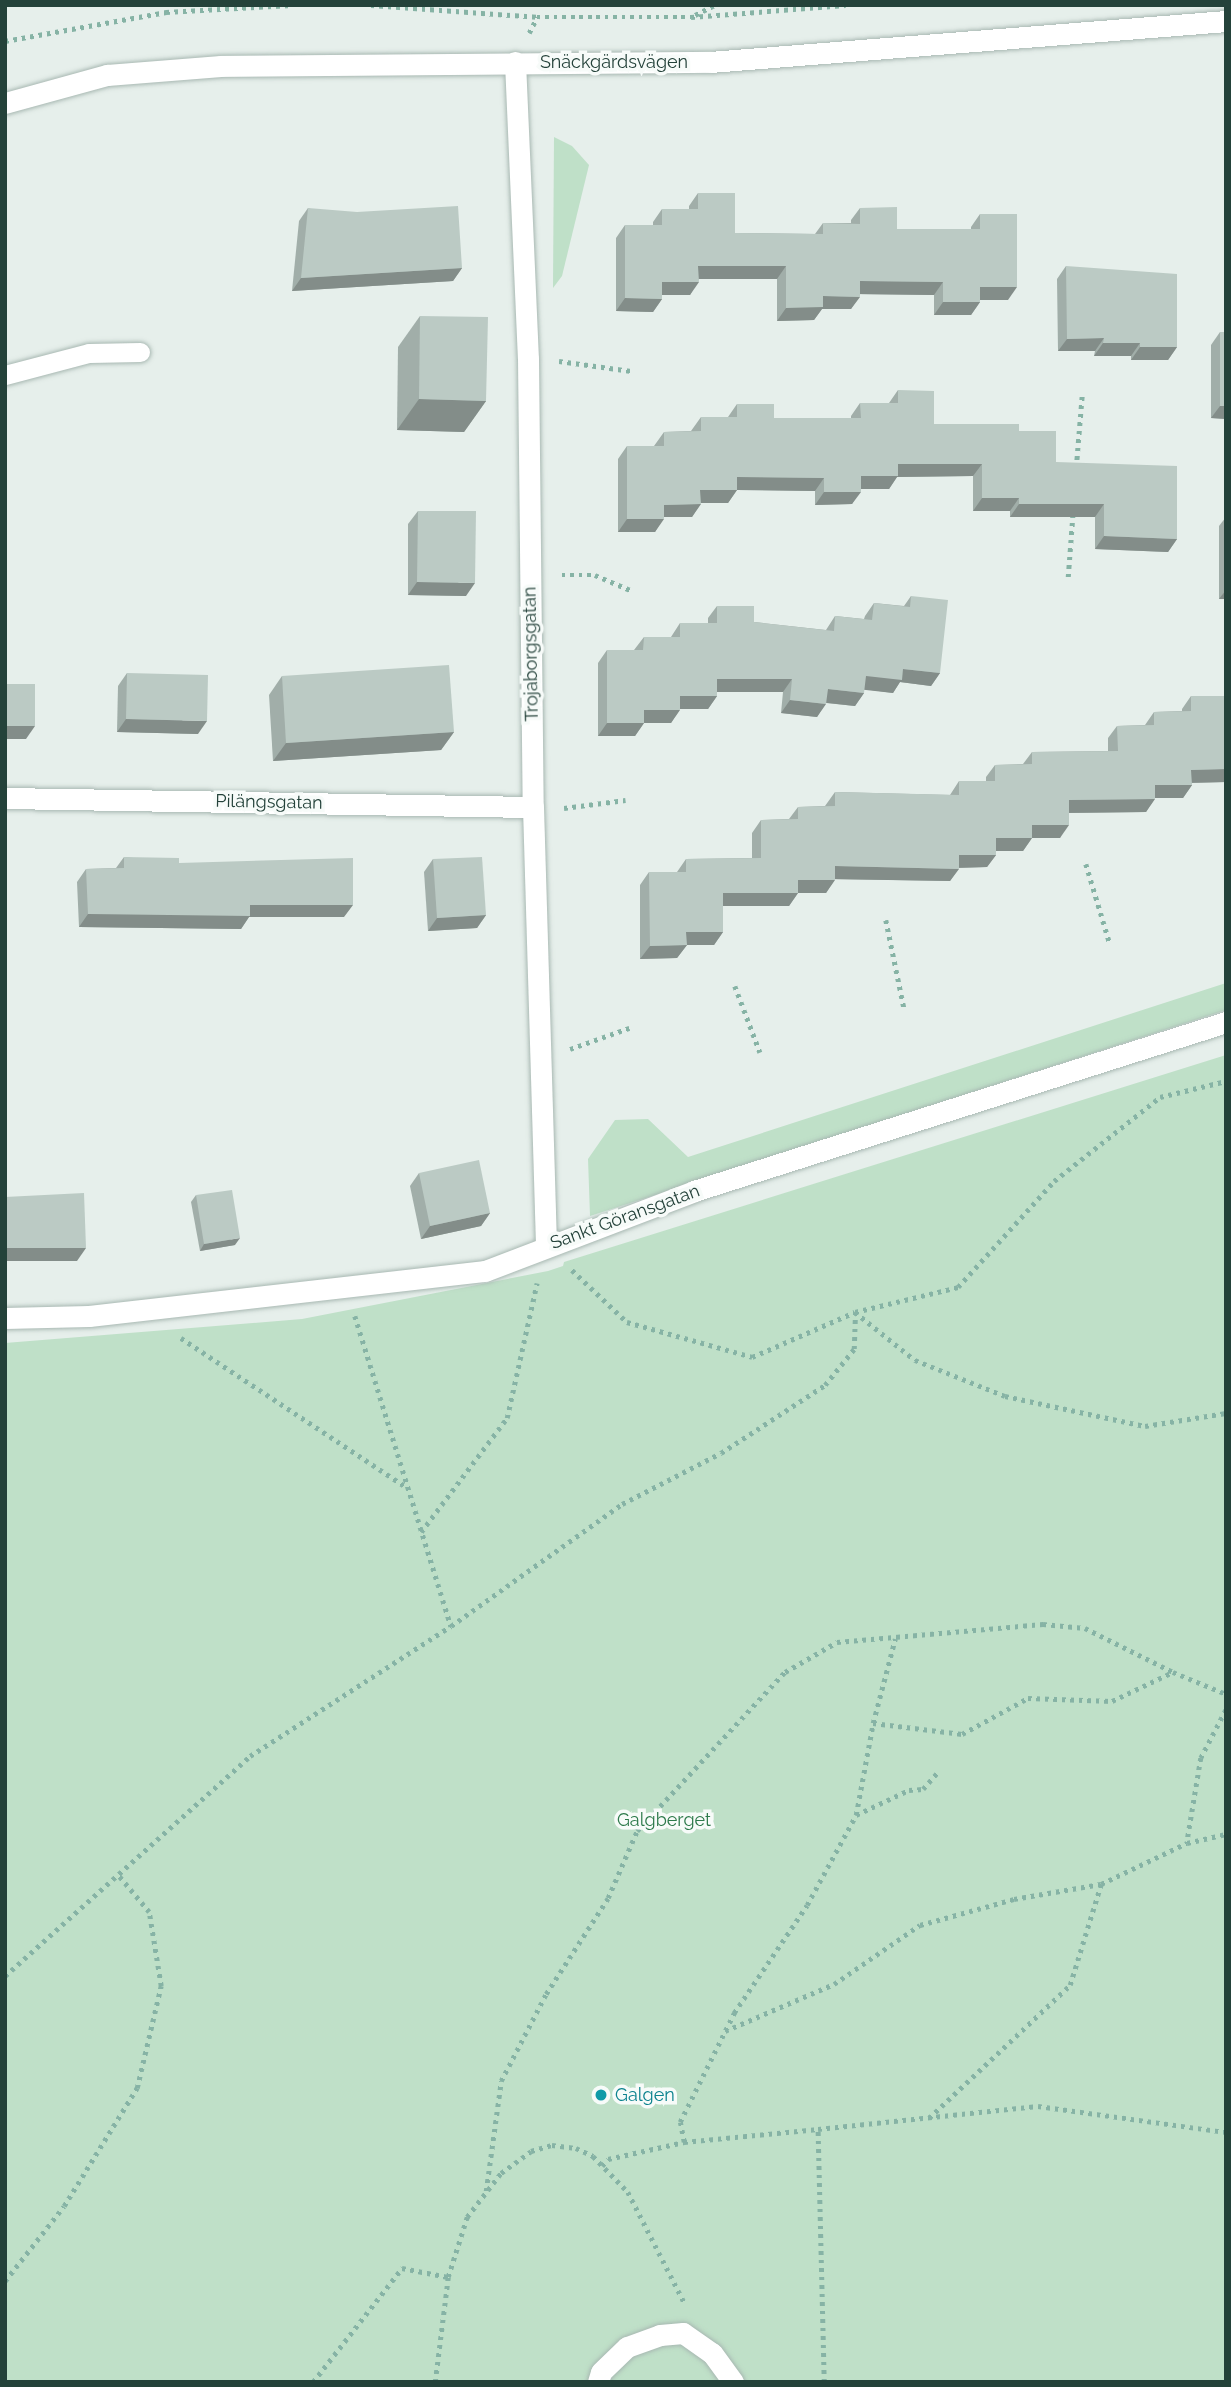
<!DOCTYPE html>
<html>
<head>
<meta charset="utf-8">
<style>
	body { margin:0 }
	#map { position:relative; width:1231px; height:2387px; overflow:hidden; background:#e6efeb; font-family:Raleway,sans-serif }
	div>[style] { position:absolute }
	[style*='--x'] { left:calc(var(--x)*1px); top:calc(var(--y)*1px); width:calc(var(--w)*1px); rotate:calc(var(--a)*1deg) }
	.green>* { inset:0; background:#bfe0c8 }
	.path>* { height:4.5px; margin-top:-2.25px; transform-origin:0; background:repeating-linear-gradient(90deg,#86b3a5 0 3.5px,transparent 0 8.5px) }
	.roads { filter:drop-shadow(0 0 2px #a8b8b2) drop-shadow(0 0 2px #a8b8b2) }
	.lane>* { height:19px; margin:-9.5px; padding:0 9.5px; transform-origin:9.5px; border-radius:9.5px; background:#fff }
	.street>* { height:21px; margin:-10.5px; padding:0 10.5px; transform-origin:10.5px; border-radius:10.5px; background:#fff }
	.wall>* { inset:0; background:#a1aea9 }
	.shaded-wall>* { inset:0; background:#838d89 }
	.building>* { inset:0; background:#bbcac4 }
	.dots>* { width:19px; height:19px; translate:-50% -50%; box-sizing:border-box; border:4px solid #f7fbf9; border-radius:50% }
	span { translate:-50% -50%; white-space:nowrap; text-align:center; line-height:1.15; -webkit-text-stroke:7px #f7fbf9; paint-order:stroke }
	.street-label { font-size:18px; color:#24423a }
	.park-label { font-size:18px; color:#2d7a4b }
	.culture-label { font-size:18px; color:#0d838f }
	.left { translate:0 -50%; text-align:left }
	.frame { position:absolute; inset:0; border:7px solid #24423a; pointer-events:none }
</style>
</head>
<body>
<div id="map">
	<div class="green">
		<i style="clip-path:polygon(554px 137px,572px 146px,589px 165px,562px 276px,553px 288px)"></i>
		<i style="clip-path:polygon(1226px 983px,1226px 1010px,590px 1216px,588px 1159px,615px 1120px,648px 1119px,688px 1157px)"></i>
		<i style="clip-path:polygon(1226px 1055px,1226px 2382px,5px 2382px,5px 1343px,302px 1319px,548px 1271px,563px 1266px,564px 1262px)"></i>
	</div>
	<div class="path">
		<i style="--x:371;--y:5;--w:166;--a:4.1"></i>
		<i style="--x:537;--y:17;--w:154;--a:0"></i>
		<i style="--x:691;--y:17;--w:155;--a:-4.4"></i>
		<i style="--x:695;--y:15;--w:22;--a:-27"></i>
		<i style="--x:529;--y:33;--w:18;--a:-63"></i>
		<i style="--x:5;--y:41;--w:164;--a:-10.2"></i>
		<i style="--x:166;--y:12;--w:127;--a:-3.2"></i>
		<i style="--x:559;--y:361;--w:73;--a:7.9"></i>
		<i style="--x:1076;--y:468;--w:73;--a:-85.3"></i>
		<i style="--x:562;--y:575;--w:33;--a:0"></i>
		<i style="--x:595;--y:575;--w:38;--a:23"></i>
		<i style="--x:1068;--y:577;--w:66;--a:-85.7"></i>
		<i style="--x:564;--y:808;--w:62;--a:-7.5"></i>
		<i style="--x:1086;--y:864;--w:84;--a:73.3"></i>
		<i style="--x:886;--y:920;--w:90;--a:78.4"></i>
		<i style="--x:735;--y:986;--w:71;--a:69.3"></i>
		<i style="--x:570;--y:1049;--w:63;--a:-19.6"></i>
		<i style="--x:572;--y:1270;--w:76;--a:43.4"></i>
		<i style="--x:627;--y:1322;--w:130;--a:15.6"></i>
		<i style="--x:752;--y:1357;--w:112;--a:-23.6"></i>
		<i style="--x:855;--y:1312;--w:106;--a:-13.6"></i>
		<i style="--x:958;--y:1287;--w:143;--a:-47.8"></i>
		<i style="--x:1054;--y:1181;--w:135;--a:-38.4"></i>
		<i style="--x:1160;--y:1097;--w:68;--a:-13.6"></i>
		<i style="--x:355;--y:1316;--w:325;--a:72.8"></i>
		<i style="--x:181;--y:1338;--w:268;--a:33.5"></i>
		<i style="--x:421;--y:1532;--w:143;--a:-53"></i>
		<i style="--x:507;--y:1418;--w:138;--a:-77.5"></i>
		<i style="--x:1226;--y:1710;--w:54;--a:117.5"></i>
		<i style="--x:1201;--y:1758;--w:86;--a:99.4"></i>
		<i style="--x:1187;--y:1843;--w:40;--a:-13"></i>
		<i style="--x:873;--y:1723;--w:87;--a:-75.3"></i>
		<i style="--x:856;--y:1815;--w:59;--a:-25.3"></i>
		<i style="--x:909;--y:1790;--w:14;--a:-4"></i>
		<i style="--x:923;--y:1789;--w:23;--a:-49"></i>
		<i style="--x:5;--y:1976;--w:329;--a:-41.9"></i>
		<i style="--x:250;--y:1756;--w:239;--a:-32.9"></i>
		<i style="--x:451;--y:1626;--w:210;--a:-35.5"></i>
		<i style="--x:622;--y:1504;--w:111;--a:-27.3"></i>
		<i style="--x:721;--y:1453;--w:124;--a:-33.2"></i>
		<i style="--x:825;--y:1385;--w:46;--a:-51.1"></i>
		<i style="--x:854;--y:1349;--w:37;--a:-88"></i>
		<i style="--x:855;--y:1312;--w:77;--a:38.7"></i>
		<i style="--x:915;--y:1360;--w:97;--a:21.8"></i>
		<i style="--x:1005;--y:1396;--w:143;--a:12.1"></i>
		<i style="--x:1145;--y:1426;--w:82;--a:-9.1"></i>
		<i style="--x:725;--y:2031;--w:119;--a:-23.3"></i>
		<i style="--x:834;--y:1984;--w:104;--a:-34.5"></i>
		<i style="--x:920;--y:1925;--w:98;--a:-15.5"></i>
		<i style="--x:1014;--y:1899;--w:88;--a:-9.8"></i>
		<i style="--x:929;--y:2118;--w:194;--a:-43.3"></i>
		<i style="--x:1070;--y:1985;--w:106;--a:-72.9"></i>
		<i style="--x:1101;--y:1884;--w:95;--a:-25.5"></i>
		<i style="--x:684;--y:2142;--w:20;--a:-101"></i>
		<i style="--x:680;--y:2122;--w:122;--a:-63.6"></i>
		<i style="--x:734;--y:2013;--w:130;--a:-55.9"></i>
		<i style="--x:807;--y:1905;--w:102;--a:-61.4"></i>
		<i style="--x:856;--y:1815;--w:94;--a:-79.5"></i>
		<i style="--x:873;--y:1723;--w:90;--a:7"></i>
		<i style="--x:962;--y:1734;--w:75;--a:-28.6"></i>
		<i style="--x:1028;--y:1698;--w:84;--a:2"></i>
		<i style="--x:1112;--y:1701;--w:68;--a:-25.4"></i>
		<i style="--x:1173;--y:1672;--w:57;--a:22.5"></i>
		<i style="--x:602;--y:2166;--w:9;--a:-49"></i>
		<i style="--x:608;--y:2159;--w:78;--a:-12.6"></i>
		<i style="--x:684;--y:2142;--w:135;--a:-5.5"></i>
		<i style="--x:486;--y:2191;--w:111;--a:-82.2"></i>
		<i style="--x:501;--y:2081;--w:98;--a:-62.7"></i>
		<i style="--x:546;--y:1994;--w:114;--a:-57.1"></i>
		<i style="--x:608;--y:1898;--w:73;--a:-66.6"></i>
		<i style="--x:637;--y:1831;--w:217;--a:-47.1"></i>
		<i style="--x:785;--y:1672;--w:60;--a:-30"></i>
		<i style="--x:837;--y:1642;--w:207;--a:-5"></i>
		<i style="--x:1043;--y:1624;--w:42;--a:5.4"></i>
		<i style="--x:1085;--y:1628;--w:98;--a:26.6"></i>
		<i style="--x:5;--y:2281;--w:95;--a:-51.8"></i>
		<i style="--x:64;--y:2206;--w:139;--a:-58.3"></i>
		<i style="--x:137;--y:2088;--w:105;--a:-76.8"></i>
		<i style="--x:161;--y:1986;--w:75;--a:-99.2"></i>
		<i style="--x:149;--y:1912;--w:48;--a:-130"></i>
		<i style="--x:313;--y:2382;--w:145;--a:-52"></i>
		<i style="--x:402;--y:2268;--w:47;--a:11.1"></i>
		<i style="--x:435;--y:2382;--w:106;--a:-82.9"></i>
		<i style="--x:448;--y:2277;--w:63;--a:-72.4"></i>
		<i style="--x:467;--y:2217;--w:56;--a:-52.3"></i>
		<i style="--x:501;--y:2173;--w:37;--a:-36"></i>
		<i style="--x:531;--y:2151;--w:22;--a:-16"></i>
		<i style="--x:552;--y:2145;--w:24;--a:7"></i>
		<i style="--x:576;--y:2148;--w:19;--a:25"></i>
		<i style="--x:593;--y:2156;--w:50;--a:45.8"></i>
		<i style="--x:628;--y:2192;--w:126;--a:63"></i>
		<i style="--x:824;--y:2382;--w:253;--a:-91.4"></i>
		<i style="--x:818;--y:2129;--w:221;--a:-6"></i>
		<i style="--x:1038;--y:2106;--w:190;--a:7.9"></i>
	</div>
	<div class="roads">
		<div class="lane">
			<i style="--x:5;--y:375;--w:87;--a:-14.7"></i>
			<i style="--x:89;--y:353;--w:51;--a:-1.1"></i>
		</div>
		<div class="street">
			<i style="--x:515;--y:62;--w:296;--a:87.5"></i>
			<i style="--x:528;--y:358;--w:449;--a:89.4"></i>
			<i style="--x:533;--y:807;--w:438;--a:88.3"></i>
			<i style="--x:5;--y:103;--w:106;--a:-15.4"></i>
			<i style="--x:107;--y:75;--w:114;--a:-4.5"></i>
			<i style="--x:221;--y:66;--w:489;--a:-0.5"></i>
			<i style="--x:710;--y:62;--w:518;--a:-4.54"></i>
			<i style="--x:5;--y:798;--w:528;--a:0.98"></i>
			<i style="--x:5;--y:1318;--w:84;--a:-1.4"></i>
			<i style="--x:89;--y:1316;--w:399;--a:-6.5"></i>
			<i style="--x:485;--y:1271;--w:224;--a:-20.9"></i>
			<i style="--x:694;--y:1191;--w:558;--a:-17.62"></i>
			<i style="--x:598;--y:2382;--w:10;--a:-73"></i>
			<i style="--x:601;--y:2372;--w:36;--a:-44"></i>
			<i style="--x:627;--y:2347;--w:35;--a:-20"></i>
			<i style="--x:660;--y:2335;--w:23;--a:-5"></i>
			<i style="--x:683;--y:2333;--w:35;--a:35"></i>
			<i style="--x:712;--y:2353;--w:36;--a:54"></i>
		</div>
	</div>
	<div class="wall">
		<i style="clip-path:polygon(698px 193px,735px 233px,815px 234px,823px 223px,851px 223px,851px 220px,860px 208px,897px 229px,971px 229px,971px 227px,980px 214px,1008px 300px,980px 300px,980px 302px,971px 315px,934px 315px,934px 295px,860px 294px,851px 309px,822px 309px,814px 320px,777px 321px,777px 279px,699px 279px,690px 295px,662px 295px,662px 299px,653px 312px,616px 311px,616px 238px,625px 225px,653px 225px,653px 222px,662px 209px,689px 209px,689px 206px)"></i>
		<i style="clip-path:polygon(308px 208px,462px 268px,453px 281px,292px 291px,299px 221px)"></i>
		<i style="clip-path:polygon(1066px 266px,1177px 347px,1168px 360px,1131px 360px,1131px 356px,1094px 356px,1095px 351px,1058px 351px,1057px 279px)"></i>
		<i style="clip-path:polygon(420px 316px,486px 401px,464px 432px,397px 430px,398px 347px)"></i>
		<i style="clip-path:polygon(1220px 332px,1226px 332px,1226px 419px,1211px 418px,1211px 345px)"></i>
		<i style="clip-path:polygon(898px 390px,934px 424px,1019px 431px,1056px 462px,1177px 539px,1168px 552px,1095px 549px,1095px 517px,1010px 517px,1010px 511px,973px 511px,973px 476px,897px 477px,889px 489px,861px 489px,852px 504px,815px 505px,815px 491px,737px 490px,728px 503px,701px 503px,692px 517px,664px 517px,655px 532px,618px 532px,618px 459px,627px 446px,654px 446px,664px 432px,691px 431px,701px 417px,728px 417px,737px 404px,774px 418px,851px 418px,851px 416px,860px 403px,889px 403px)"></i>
		<i style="clip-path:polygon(418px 511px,466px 596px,408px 595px,408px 524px)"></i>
		<i style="clip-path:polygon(1226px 517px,1226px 599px,1219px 599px,1219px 526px)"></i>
		<i style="clip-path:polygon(911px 596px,940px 673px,931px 686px,900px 682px,893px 693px,864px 689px,864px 693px,855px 706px,826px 703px,817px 717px,781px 713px,783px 692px,717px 692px,717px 696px,708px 709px,680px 709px,671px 723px,644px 723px,635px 736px,598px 736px,598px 663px,607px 650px,634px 650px,644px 637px,671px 637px,680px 623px,708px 623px,708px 618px,717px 606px,754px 622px,826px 630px,835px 616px,864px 619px,865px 616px,874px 603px,904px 606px)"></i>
		<i style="clip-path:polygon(127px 673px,198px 734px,117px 732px,118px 686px)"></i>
		<i style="clip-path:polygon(282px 676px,454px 732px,441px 750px,273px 761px,269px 695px)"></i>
		<i style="clip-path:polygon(1191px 696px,1226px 696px,1226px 782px,1192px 783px,1192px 785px,1183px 798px,1155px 798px,1146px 812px,1069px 813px,1060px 838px,1032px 838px,1023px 851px,996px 851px,996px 855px,987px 867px,959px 868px,950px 881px,835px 879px,826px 893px,798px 893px,789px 906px,723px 906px,723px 932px,714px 945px,687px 945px,677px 958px,640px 959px,640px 885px,649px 872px,677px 872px,686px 859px,752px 858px,752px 833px,761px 820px,789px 819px,798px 807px,825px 806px,835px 792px,950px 795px,959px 781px,986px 781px,986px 777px,995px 765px,1023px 764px,1032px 752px,1108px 751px,1108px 738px,1117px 726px,1145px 725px,1154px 712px,1182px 711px,1182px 709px)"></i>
		<i style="clip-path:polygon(124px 857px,179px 863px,344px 917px,249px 917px,241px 929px,79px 927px,77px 882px,86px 869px,116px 868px)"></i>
		<i style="clip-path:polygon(433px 859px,486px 915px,477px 928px,428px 931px,424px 872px)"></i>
		<i style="clip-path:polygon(419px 1173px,490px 1213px,481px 1226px,421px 1239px,410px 1186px)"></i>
		<i style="clip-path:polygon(196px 1195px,235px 1245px,200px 1251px,191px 1202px)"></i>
	</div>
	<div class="shaded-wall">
		<i style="clip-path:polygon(698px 266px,786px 266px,777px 279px,689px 279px)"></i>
		<i style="clip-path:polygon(462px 268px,453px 281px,292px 291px,301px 278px)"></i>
		<i style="clip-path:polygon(860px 281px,943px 282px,934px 295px,851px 294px)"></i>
		<i style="clip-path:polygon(662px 282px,699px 282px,690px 295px,653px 295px)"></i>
		<i style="clip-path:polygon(980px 287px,1017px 287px,1008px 300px,971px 300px)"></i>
		<i style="clip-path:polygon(823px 296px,860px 297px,851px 309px,822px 309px,814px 320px,777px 321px,786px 308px)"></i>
		<i style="clip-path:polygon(625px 298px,662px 299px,653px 312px,616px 311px)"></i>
		<i style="clip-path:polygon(943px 302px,980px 302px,971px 315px,934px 315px)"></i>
		<i style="clip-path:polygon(1104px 338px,1095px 351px,1058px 351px,1067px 339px)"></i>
		<i style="clip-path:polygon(1103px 343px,1140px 343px,1131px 356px,1094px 356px)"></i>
		<i style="clip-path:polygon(1140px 347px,1177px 347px,1168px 360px,1131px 360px)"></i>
		<i style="clip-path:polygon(419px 399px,486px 401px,464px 432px,397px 430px)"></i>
		<i style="clip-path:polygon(1220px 406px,1226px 406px,1226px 419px,1211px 418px)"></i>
		<i style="clip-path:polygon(898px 464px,982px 464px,973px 476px,897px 477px,889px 489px,852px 489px,861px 476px)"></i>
		<i style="clip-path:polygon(737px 477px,824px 478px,815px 491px,737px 490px,728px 503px,691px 503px,700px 490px)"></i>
		<i style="clip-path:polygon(824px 492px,861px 492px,852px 504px,815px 505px)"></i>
		<i style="clip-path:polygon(982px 498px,1019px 498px,1010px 511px,973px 511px)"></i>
		<i style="clip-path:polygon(701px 504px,692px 517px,655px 517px,664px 505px)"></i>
		<i style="clip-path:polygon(1019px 504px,1104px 504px,1095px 517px,1010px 517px)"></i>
		<i style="clip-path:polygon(627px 519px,664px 519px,655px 532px,618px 532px)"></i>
		<i style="clip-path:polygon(1104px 536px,1177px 539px,1168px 552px,1095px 549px)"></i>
		<i style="clip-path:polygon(417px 582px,475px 583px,466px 596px,408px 595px)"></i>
		<i style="clip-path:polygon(1226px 590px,1226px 599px,1219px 599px)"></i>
		<i style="clip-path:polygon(903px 669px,940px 673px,931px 686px,900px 682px,893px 693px,857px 689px,866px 676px)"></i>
		<i style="clip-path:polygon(717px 679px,792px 679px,783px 692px,708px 692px)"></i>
		<i style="clip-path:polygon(828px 689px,864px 693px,855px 706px,819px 702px)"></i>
		<i style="clip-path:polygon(680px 696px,717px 696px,708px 709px,671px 709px)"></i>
		<i style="clip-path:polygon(790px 700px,826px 704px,817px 717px,781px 713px)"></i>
		<i style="clip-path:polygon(644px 710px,680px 710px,671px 723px,635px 723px)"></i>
		<i style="clip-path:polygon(126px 719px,207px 721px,198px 734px,117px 732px)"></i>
		<i style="clip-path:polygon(607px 723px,644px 723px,635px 736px,598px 736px)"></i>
		<i style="clip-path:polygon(5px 726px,35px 726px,26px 739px,5px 739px)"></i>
		<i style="clip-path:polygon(454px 732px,441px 750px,273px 761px,286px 743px)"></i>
		<i style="clip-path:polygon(1226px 769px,1226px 782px,1182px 783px,1191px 770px)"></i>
		<i style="clip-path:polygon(1155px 785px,1192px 785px,1183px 798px,1146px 798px)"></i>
		<i style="clip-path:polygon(1155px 799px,1146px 812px,1060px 813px,1069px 800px)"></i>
		<i style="clip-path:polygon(1032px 825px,1069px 825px,1060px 838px,1023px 838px)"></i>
		<i style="clip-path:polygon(996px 838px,1032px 838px,1023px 851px,987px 851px)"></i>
		<i style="clip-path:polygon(959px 855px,996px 855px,987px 867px,950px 868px)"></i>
		<i style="clip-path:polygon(835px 866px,959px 869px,950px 881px,826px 879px)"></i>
		<i style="clip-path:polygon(798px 880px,835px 880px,826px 893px,789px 893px)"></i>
		<i style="clip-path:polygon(723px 893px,798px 893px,789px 906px,714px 906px)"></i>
		<i style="clip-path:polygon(250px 905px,353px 905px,344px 917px,249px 917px,241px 929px,79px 927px,88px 914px)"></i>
		<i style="clip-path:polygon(486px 915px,477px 928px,428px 931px,437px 918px)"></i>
		<i style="clip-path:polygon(686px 932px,723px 932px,714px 945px,677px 945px)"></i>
		<i style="clip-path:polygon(687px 945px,677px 958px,640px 959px,650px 946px)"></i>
		<i style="clip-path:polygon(490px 1213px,481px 1226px,421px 1239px,430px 1226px)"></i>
		<i style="clip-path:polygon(240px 1238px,235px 1245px,200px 1251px,204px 1244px)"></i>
		<i style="clip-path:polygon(5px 1248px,86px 1248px,77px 1261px,5px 1261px)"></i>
	</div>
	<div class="building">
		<i style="clip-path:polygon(698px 193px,735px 193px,735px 233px,823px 234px,823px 223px,860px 224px,860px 208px,897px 207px,897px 229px,980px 229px,980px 214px,1017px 214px,1017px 287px,980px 287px,980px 302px,943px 302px,943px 282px,860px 281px,860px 297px,823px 296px,823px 307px,786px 308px,786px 266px,698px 266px,699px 282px,662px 282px,662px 299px,625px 298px,625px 225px,662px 225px,662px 209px,698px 209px)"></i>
		<i style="clip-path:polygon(458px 206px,462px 268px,301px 278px,308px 208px,357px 212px)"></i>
		<i style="clip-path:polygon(1066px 266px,1177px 274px,1177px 347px,1140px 347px,1140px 343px,1103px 343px,1104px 338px,1067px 339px)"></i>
		<i style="clip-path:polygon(420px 316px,488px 317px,486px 401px,419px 399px)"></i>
		<i style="clip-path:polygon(1220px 332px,1226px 332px,1226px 406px,1220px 406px)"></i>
		<i style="clip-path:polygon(898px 390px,934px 391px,934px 424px,1019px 424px,1019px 431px,1056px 431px,1056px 462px,1177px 466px,1177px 539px,1104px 536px,1104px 504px,1019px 504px,1019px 498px,982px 498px,982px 464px,898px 464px,898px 476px,861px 476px,861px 492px,824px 492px,824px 478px,737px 477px,737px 490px,700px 490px,701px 504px,664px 505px,664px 519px,627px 519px,627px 446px,664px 446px,664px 432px,701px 431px,701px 417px,737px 417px,737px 404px,774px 404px,774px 418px,861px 418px,860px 403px,898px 403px)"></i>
		<i style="clip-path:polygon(418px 511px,476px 511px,475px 583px,417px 582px)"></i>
		<i style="clip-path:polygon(911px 596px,948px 600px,940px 673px,903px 669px,902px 680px,866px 676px,864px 693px,828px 689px,826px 704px,790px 700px,792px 679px,717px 679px,717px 696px,680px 696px,680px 710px,644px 710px,644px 723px,607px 723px,607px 650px,643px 650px,644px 637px,680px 637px,680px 623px,717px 623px,717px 606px,754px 606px,754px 622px,834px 631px,835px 616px,872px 620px,874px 603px,910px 607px)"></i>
		<i style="clip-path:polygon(449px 665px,454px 732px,286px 743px,282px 676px)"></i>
		<i style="clip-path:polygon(127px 673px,208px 675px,207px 721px,126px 719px)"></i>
		<i style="clip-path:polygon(5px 684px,35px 684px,35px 726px,5px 726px)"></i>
		<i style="clip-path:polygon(1191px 696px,1226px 696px,1226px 769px,1191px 770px,1192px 785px,1155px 785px,1155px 799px,1069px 800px,1069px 825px,1032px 825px,1032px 838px,996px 838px,996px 855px,959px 855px,959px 869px,835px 866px,835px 880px,798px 880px,798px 893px,723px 893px,723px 932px,686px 932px,687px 945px,650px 946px,649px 872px,686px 872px,686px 859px,761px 858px,761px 820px,798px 819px,798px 807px,835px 806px,835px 792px,959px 795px,959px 781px,995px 781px,995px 765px,1032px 764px,1032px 752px,1118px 751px,1117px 726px,1154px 725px,1154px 712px,1191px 711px)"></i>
		<i style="clip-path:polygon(124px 857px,179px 858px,179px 863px,353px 858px,353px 905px,250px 905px,250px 916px,88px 914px,86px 869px,124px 868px)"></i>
		<i style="clip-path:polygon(482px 857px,486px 915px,437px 918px,433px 859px)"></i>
		<i style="clip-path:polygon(479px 1160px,490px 1213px,430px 1226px,419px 1173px)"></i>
		<i style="clip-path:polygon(232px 1190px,240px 1238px,204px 1244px,196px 1195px)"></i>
		<i style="clip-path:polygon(84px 1193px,86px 1248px,5px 1248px,5px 1197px)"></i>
	</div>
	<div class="dots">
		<i style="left:601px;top:2095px;background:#0f9aa8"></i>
	</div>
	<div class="street-label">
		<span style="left:614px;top:62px">Snäckgärdsvägen</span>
		<span style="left:531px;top:654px;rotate:-91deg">Trojaborgsgatan</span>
		<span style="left:269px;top:802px;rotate:1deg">Pilängsgatan</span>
		<span style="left:625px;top:1217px;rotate:-20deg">Sankt Göransgatan</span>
	</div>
	<div class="park-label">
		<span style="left:664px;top:1820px">Galgberget</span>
	</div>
	<div class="culture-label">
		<span class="left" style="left:615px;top:2095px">Galgen</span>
	</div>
	<div class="frame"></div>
</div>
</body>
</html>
